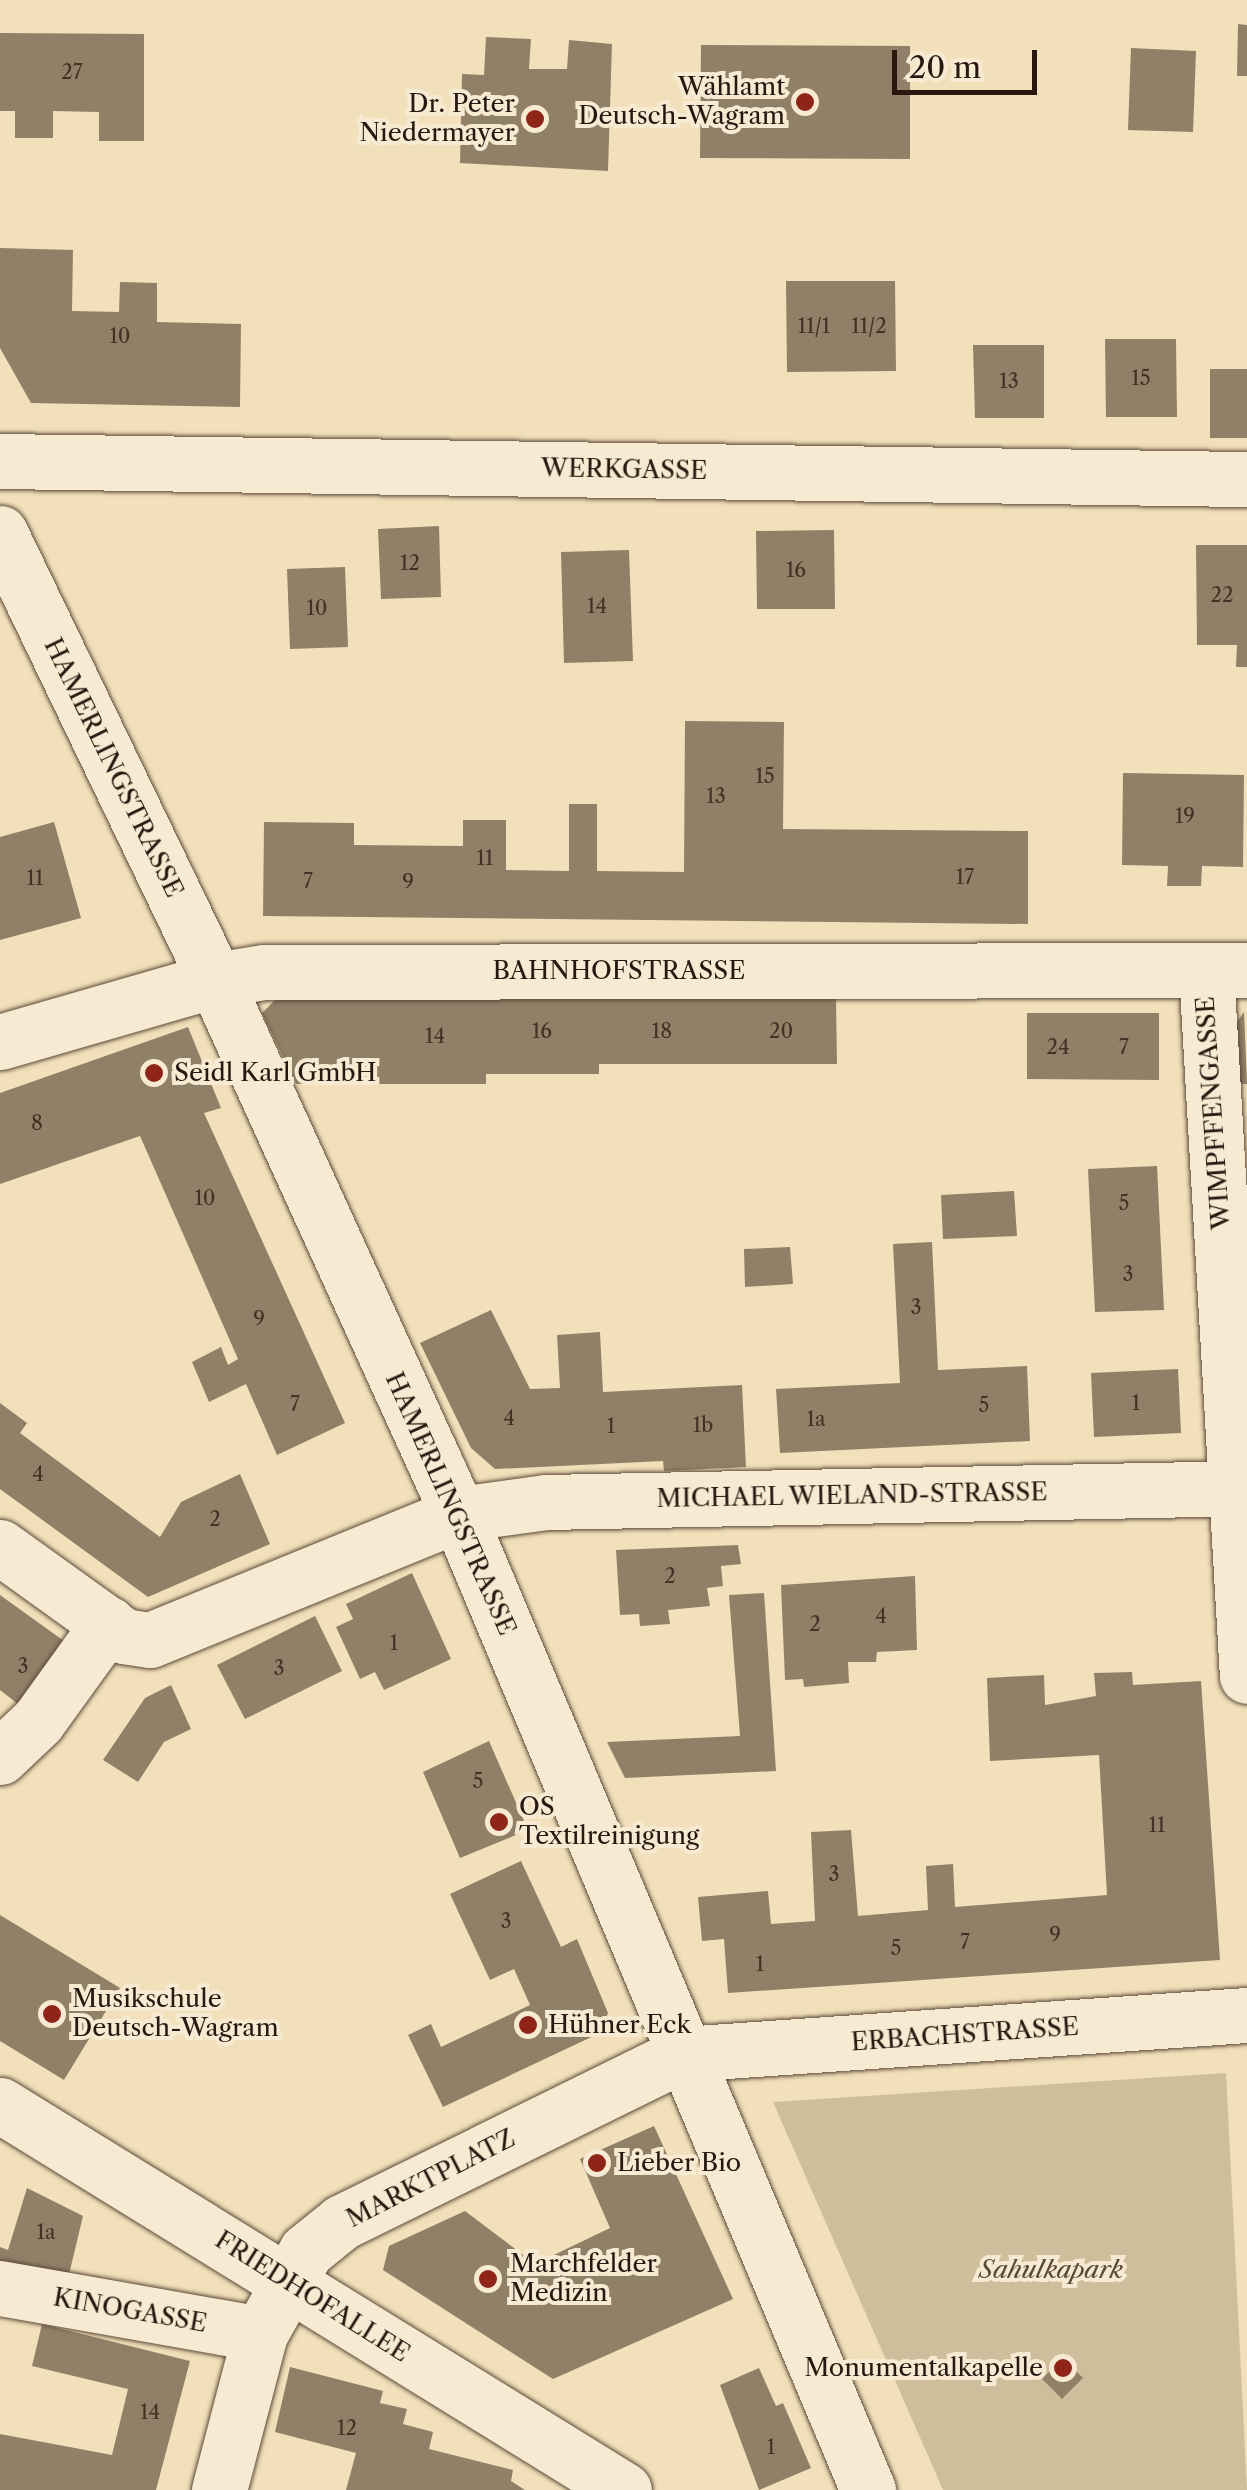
<!DOCTYPE html>
<html>
<head>
<meta charset="utf-8">
<style>
	body { margin:0 }
	#map { position:relative; width:1247px; height:2490px; overflow:hidden; background:#f1e0b9; font-family:"Libre Caslon Text",serif }
	div>[style] { position:absolute }
	[style*='--x'] { left:calc(var(--x)*1px); top:calc(var(--y)*1px); width:calc(var(--w)*1px); rotate:calc(var(--a)*1deg) }
	.green>* { inset:0; background:#cfbe9c }
	.building>* { inset:0; background:#918068 }
	.roads { filter:drop-shadow(0 0 2px #5c493a) drop-shadow(0 0 2px #5c493a) }
	.minor>* { height:55px; margin:-27.5px; padding:0 27.5px; transform-origin:27.5px; border-radius:27.5px; background:#f6ebd2 }
	.dots>* { width:28px; height:28px; translate:-50% -50%; box-sizing:border-box; border:5px solid #f6ebd2; border-radius:50% }
	span { translate:-50% -50%; white-space:nowrap; text-align:center; line-height:1.15; -webkit-text-stroke:8px #f6ebd2; paint-order:stroke }
	.number-label { font-size:20px; color:#443126 }
	.number-label span { -webkit-text-stroke-width:0 }
	.poi-label { font-size:25px; color:#2a1710 }
	.right { translate:-100% -50%; text-align:right }
	.left { translate:0 -50%; text-align:left }
	.street-label { font-size:25px; color:#2a1710 }
	.park-label { font-size:25px; color:#5c493a; font-style:italic }
	.scale { position:absolute; left:892px; top:50px; width:145px; height:45px; box-sizing:border-box; border:5px solid #2a1710; border-top:0; padding-left:12px; font-size:30px; line-height:35px; white-space:nowrap; color:#2a1710; -webkit-text-stroke:8px #f6ebd2; paint-order:stroke }
</style>
</head>
<body>
<div id="map">
	<div class="green">
		<i style="clip-path:polygon(1226px 2073px,1247px 2490px,943px 2490px,773px 2102px)"></i>
	</div>
	<div class="building">
		<i style="clip-path:polygon(1238px 24px,1247px 25px,1247px 76px,1237px 76px)"></i>
		<i style="clip-path:polygon(0 33px,144px 34px,144px 141px,99px 141px,99px 112px,53px 111px,53px 138px,15px 138px,15px 111px,0 111px)"></i>
		<i style="clip-path:polygon(486px 37px,531px 39px,529px 69px,567px 69px,569px 40px,612px 44px,608px 171px,460px 163px,462px 74px,484px 75px)"></i>
		<i style="clip-path:polygon(701px 45px,910px 46px,910px 159px,700px 158px)"></i>
		<i style="clip-path:polygon(1131px 48px,1196px 51px,1193px 132px,1128px 130px)"></i>
		<i style="clip-path:polygon(0 248px,73px 250px,72px 311px,119px 312px,120px 282px,157px 283px,157px 322px,241px 324px,240px 407px,31px 403px,0 348px)"></i>
		<i style="clip-path:polygon(786px 281px,895px 281px,896px 371px,787px 372px)"></i>
		<i style="clip-path:polygon(1105px 339px,1176px 339px,1177px 417px,1106px 417px)"></i>
		<i style="clip-path:polygon(973px 345px,1044px 345px,1044px 418px,975px 418px)"></i>
		<i style="clip-path:polygon(1210px 369px,1247px 369px,1247px 438px,1210px 438px)"></i>
		<i style="clip-path:polygon(439px 526px,441px 597px,381px 599px,378px 529px)"></i>
		<i style="clip-path:polygon(834px 530px,835px 609px,757px 609px,756px 531px)"></i>
		<i style="clip-path:polygon(1196px 545px,1247px 545px,1247px 667px,1236px 667px,1237px 645px,1197px 645px)"></i>
		<i style="clip-path:polygon(629px 550px,633px 661px,564px 663px,561px 552px)"></i>
		<i style="clip-path:polygon(345px 567px,348px 647px,290px 649px,287px 569px)"></i>
		<i style="clip-path:polygon(685px 721px,784px 722px,783px 829px,1028px 831px,1028px 924px,263px 916px,264px 822px,354px 823px,354px 845px,463px 846px,463px 820px,506px 820px,506px 870px,569px 871px,569px 804px,597px 804px,597px 871px,684px 872px)"></i>
		<i style="clip-path:polygon(1123px 773px,1244px 775px,1243px 867px,1202px 866px,1201px 886px,1167px 886px,1168px 866px,1122px 865px)"></i>
		<i style="clip-path:polygon(54px 822px,81px 918px,0 940px,0 837px)"></i>
		<i style="clip-path:polygon(277px 998px,836px 998px,837px 1064px,599px 1064px,599px 1074px,486px 1074px,486px 1084px,296px 1084px,262px 1013px)"></i>
		<i style="clip-path:polygon(1244px 1012px,1247px 1084px,1230px 1084px,1232px 1029px)"></i>
		<i style="clip-path:polygon(1027px 1013px,1159px 1013px,1159px 1080px,1027px 1079px)"></i>
		<i style="clip-path:polygon(188px 1027px,221px 1108px,204px 1113px,345px 1423px,277px 1455px,246px 1384px,209px 1402px,192px 1362px,221px 1347px,228px 1365px,238px 1359px,140px 1136px,0 1184px,0 1093px)"></i>
		<i style="clip-path:polygon(1157px 1166px,1164px 1310px,1095px 1312px,1088px 1169px)"></i>
		<i style="clip-path:polygon(1014px 1191px,1017px 1236px,943px 1239px,941px 1195px)"></i>
		<i style="clip-path:polygon(932px 1242px,938px 1370px,1027px 1366px,1030px 1441px,780px 1453px,776px 1389px,900px 1383px,893px 1244px)"></i>
		<i style="clip-path:polygon(790px 1247px,793px 1284px,745px 1287px,744px 1249px)"></i>
		<i style="clip-path:polygon(491px 1310px,530px 1389px,560px 1388px,557px 1335px,600px 1332px,603px 1392px,742px 1385px,746px 1467px,664px 1471px,663px 1461px,495px 1469px,471px 1448px,420px 1343px)"></i>
		<i style="clip-path:polygon(1178px 1369px,1181px 1433px,1094px 1437px,1091px 1373px)"></i>
		<i style="clip-path:polygon(0 1403px,27px 1423px,20px 1433px,160px 1537px,181px 1502px,240px 1474px,270px 1544px,148px 1597px,0 1489px)"></i>
		<i style="clip-path:polygon(738px 1545px,741px 1564px,721px 1566px,723px 1586px,707px 1588px,710px 1606px,668px 1610px,670px 1624px,640px 1626px,639px 1614px,620px 1615px,616px 1550px)"></i>
		<i style="clip-path:polygon(412px 1573px,451px 1659px,384px 1690px,375px 1672px,360px 1679px,336px 1627px,353px 1619px,346px 1604px)"></i>
		<i style="clip-path:polygon(915px 1576px,917px 1650px,877px 1652px,876px 1662px,848px 1662px,849px 1683px,804px 1687px,803px 1679px,785px 1680px,781px 1585px)"></i>
		<i style="clip-path:polygon(764px 1593px,776px 1771px,625px 1778px,607px 1742px,740px 1736px,729px 1595px)"></i>
		<i style="clip-path:polygon(0 1595px,64px 1641px,18px 1704px,0 1690px)"></i>
		<i style="clip-path:polygon(315px 1616px,342px 1671px,245px 1719px,217px 1665px)"></i>
		<i style="clip-path:polygon(1132px 1672px,1133px 1685px,1201px 1681px,1220px 1960px,728px 1993px,724px 1939px,702px 1941px,698px 1897px,768px 1891px,771px 1924px,815px 1921px,811px 1832px,851px 1830px,858px 1916px,928px 1910px,926px 1866px,953px 1864px,955px 1907px,1107px 1895px,1099px 1755px,990px 1761px,987px 1678px,1044px 1675px,1045px 1705px,1096px 1696px,1094px 1673px)"></i>
		<i style="clip-path:polygon(171px 1685px,191px 1729px,164px 1742px,138px 1782px,103px 1760px,145px 1698px)"></i>
		<i style="clip-path:polygon(489px 1741px,528px 1830px,460px 1858px,423px 1772px)"></i>
		<i style="clip-path:polygon(521px 1861px,561px 1947px,577px 1939px,608px 2013px,600px 2033px,443px 2107px,408px 2035px,431px 2024px,441px 2047px,530px 2005px,514px 1969px,490px 1980px,450px 1894px)"></i>
		<i style="clip-path:polygon(0 1915px,120px 1988px,64px 2080px,0 2041px)"></i>
		<i style="clip-path:polygon(654px 2126px,733px 2299px,553px 2379px,383px 2270px,389px 2246px,465px 2211px,535px 2264px,610px 2228px,580px 2159px)"></i>
		<i style="clip-path:polygon(27px 2188px,83px 2216px,66px 2287px,0 2270px,0 2247px,8px 2250px)"></i>
		<i style="clip-path:polygon(42px 2324px,190px 2361px,156px 2490px,0 2490px,0 2434px,112px 2455px,128px 2389px,32px 2366px)"></i>
		<i style="clip-path:polygon(1063px 2358px,1083px 2378px,1062px 2399px,1042px 2379px)"></i>
		<i style="clip-path:polygon(290px 2367px,383px 2391px,380px 2403px,407px 2409px,403px 2424px,433px 2432px,429px 2449px,513px 2470px,511px 2481px,525px 2490px,346px 2490px,356px 2453px,275px 2432px)"></i>
		<i style="clip-path:polygon(759px 2368px,776px 2406px,783px 2403px,811px 2468px,759px 2490px,720px 2385px)"></i>
	</div>
	<div class="roads">
		<div class="minor">
			<i style="--x:0;--y:461;--w:1247;--a:0.83"></i>
			<i style="--x:0;--y:533;--w:496;--a:64.3"></i>
			<i style="--x:215;--y:980;--w:587;--a:65.53"></i>
			<i style="--x:458;--y:1514;--w:1059;--a:67.21"></i>
			<i style="--x:1206;--y:970;--w:707;--a:86.68"></i>
			<i style="--x:0;--y:1042;--w:224;--a:-16.1"></i>
			<i style="--x:215;--y:980;--w:50;--a:-9.3"></i>
			<i style="--x:264;--y:972;--w:983;--a:-0.12"></i>
			<i style="--x:0;--y:1547;--w:153;--a:35.7"></i>
			<i style="--x:124;--y:1636;--w:26;--a:9"></i>
			<i style="--x:150;--y:1640;--w:333;--a:-22.2"></i>
			<i style="--x:458;--y:1514;--w:89;--a:-7.8"></i>
			<i style="--x:546;--y:1502;--w:701;--a:-1.14"></i>
			<i style="--x:0;--y:1757;--w:52;--a:-43.5"></i>
			<i style="--x:38;--y:1721;--w:120;--a:-54.2"></i>
			<i style="--x:0;--y:2105;--w:733;--a:31.67"></i>
			<i style="--x:0;--y:2288;--w:264;--a:10"></i>
			<i style="--x:219;--y:2490;--w:161;--a:-75.3"></i>
			<i style="--x:260;--y:2334;--w:95;--a:-61"></i>
			<i style="--x:306;--y:2251;--w:46;--a:-38.9"></i>
			<i style="--x:342;--y:2222;--w:380;--a:-26.2"></i>
			<i style="--x:683;--y:2054;--w:565;--a:-3.96"></i>
		</div>
	</div>
	<div class="dots">
		<i style="left:805px;top:102px;background:#8f2418"></i>
		<i style="left:535px;top:119px;background:#8f2418"></i>
		<i style="left:154px;top:1073px;background:#8f2418"></i>
		<i style="left:499px;top:1822px;background:#8f2418"></i>
		<i style="left:52px;top:2014px;background:#8f2418"></i>
		<i style="left:528px;top:2025px;background:#8f2418"></i>
		<i style="left:597px;top:2163px;background:#8f2418"></i>
		<i style="left:488px;top:2279px;background:#8f2418"></i>
		<i style="left:1063px;top:2368px;background:#8f2418"></i>
	</div>
	<div class="number-label">
		<span style="left:72px;top:72px">27</span>
		<span style="left:814px;top:326px">11/1</span>
		<span style="left:869px;top:326px">11/2</span>
		<span style="left:120px;top:336px">10</span>
		<span style="left:1141px;top:378px">15</span>
		<span style="left:1009px;top:381px">13</span>
		<span style="left:410px;top:563px">12</span>
		<span style="left:796px;top:570px">16</span>
		<span style="left:1222px;top:595px">22</span>
		<span style="left:597px;top:606px">14</span>
		<span style="left:317px;top:608px">10</span>
		<span style="left:765px;top:776px">15</span>
		<span style="left:716px;top:796px">13</span>
		<span style="left:1185px;top:816px">19</span>
		<span style="left:485px;top:858px">11</span>
		<span style="left:965px;top:877px">17</span>
		<span style="left:35px;top:878px">11</span>
		<span style="left:308px;top:881px">7</span>
		<span style="left:408px;top:882px">9</span>
		<span style="left:542px;top:1031px">16</span>
		<span style="left:662px;top:1031px">18</span>
		<span style="left:781px;top:1031px">20</span>
		<span style="left:435px;top:1036px">14</span>
		<span style="left:1058px;top:1047px">24</span>
		<span style="left:1124px;top:1047px">7</span>
		<span style="left:37px;top:1123px">8</span>
		<span style="left:205px;top:1198px">10</span>
		<span style="left:1124px;top:1203px">5</span>
		<span style="left:1128px;top:1274px">3</span>
		<span style="left:916px;top:1307px">3</span>
		<span style="left:259px;top:1319px">9</span>
		<span style="left:1136px;top:1403px">1</span>
		<span style="left:295px;top:1404px">7</span>
		<span style="left:984px;top:1405px">5</span>
		<span style="left:509px;top:1418px">4</span>
		<span style="left:816px;top:1419px">1a</span>
		<span style="left:703px;top:1425px">1b</span>
		<span style="left:611px;top:1426px">1</span>
		<span style="left:38px;top:1474px">4</span>
		<span style="left:215px;top:1519px">2</span>
		<span style="left:670px;top:1576px">2</span>
		<span style="left:881px;top:1616px">4</span>
		<span style="left:815px;top:1624px">2</span>
		<span style="left:394px;top:1643px">1</span>
		<span style="left:23px;top:1666px">3</span>
		<span style="left:279px;top:1668px">3</span>
		<span style="left:478px;top:1781px">5</span>
		<span style="left:1157px;top:1825px">11</span>
		<span style="left:834px;top:1874px">3</span>
		<span style="left:506px;top:1921px">3</span>
		<span style="left:1055px;top:1935px">9</span>
		<span style="left:965px;top:1942px">7</span>
		<span style="left:896px;top:1948px">5</span>
		<span style="left:760px;top:1964px">1</span>
		<span style="left:46px;top:2232px">1a</span>
		<span style="left:150px;top:2412px">14</span>
		<span style="left:347px;top:2428px">12</span>
		<span style="left:771px;top:2447px">1</span>
	</div>
	<div class="poi-label">
		<span class="right" style="left:785px;top:102px">Wählamt<br>Deutsch-Wagram</span>
		<span class="right" style="left:515px;top:119px">Dr. Peter<br>Niedermayer</span>
		<span class="left" style="left:174px;top:1073px">Seidl Karl GmbH</span>
		<span class="left" style="left:519px;top:1822px">OS<br>Textilreinigung</span>
		<span class="left" style="left:72px;top:2014px">Musikschule<br>Deutsch-Wagram</span>
		<span class="left" style="left:548px;top:2025px">Hühner Eck</span>
		<span class="left" style="left:617px;top:2163px">Lieber Bio</span>
		<span class="left" style="left:510px;top:2279px">Marchfelder<br>Medizin</span>
		<span class="right" style="left:1043px;top:2368px">Monumentalkapelle</span>
	</div>
	<div class="street-label">
		<span style="left:624px;top:470px;rotate:1deg">WERKGASSE</span>
		<span style="left:113px;top:768px;rotate:64deg">HAMERLINGSTRASSE</span>
		<span style="left:619px;top:971px">BAHNHOFSTRASSE</span>
		<span style="left:1214px;top:1113px;rotate:-94deg">WIMPFFENGASSE</span>
		<span style="left:852px;top:1496px;rotate:-1deg">MICHAEL WIELAND-STRASSE</span>
		<span style="left:450px;top:1504px;rotate:66deg">HAMERLINGSTRASSE</span>
		<span style="left:965px;top:2035px;rotate:-4deg">ERBACHSTRASSE</span>
		<span style="left:431px;top:2179px;rotate:-27deg">MARKTPLATZ</span>
		<span style="left:312px;top:2297px;rotate:32deg">FRIEDHOFALLEE</span>
		<span style="left:130px;top:2311px;rotate:10deg">KINOGASSE</span>
	</div>
	<div class="park-label">
		<span style="left:1051px;top:2270px">Sahulkapark</span>
	</div>
	<div class="scale">20 m</div>
</div>
</body>
</html>
